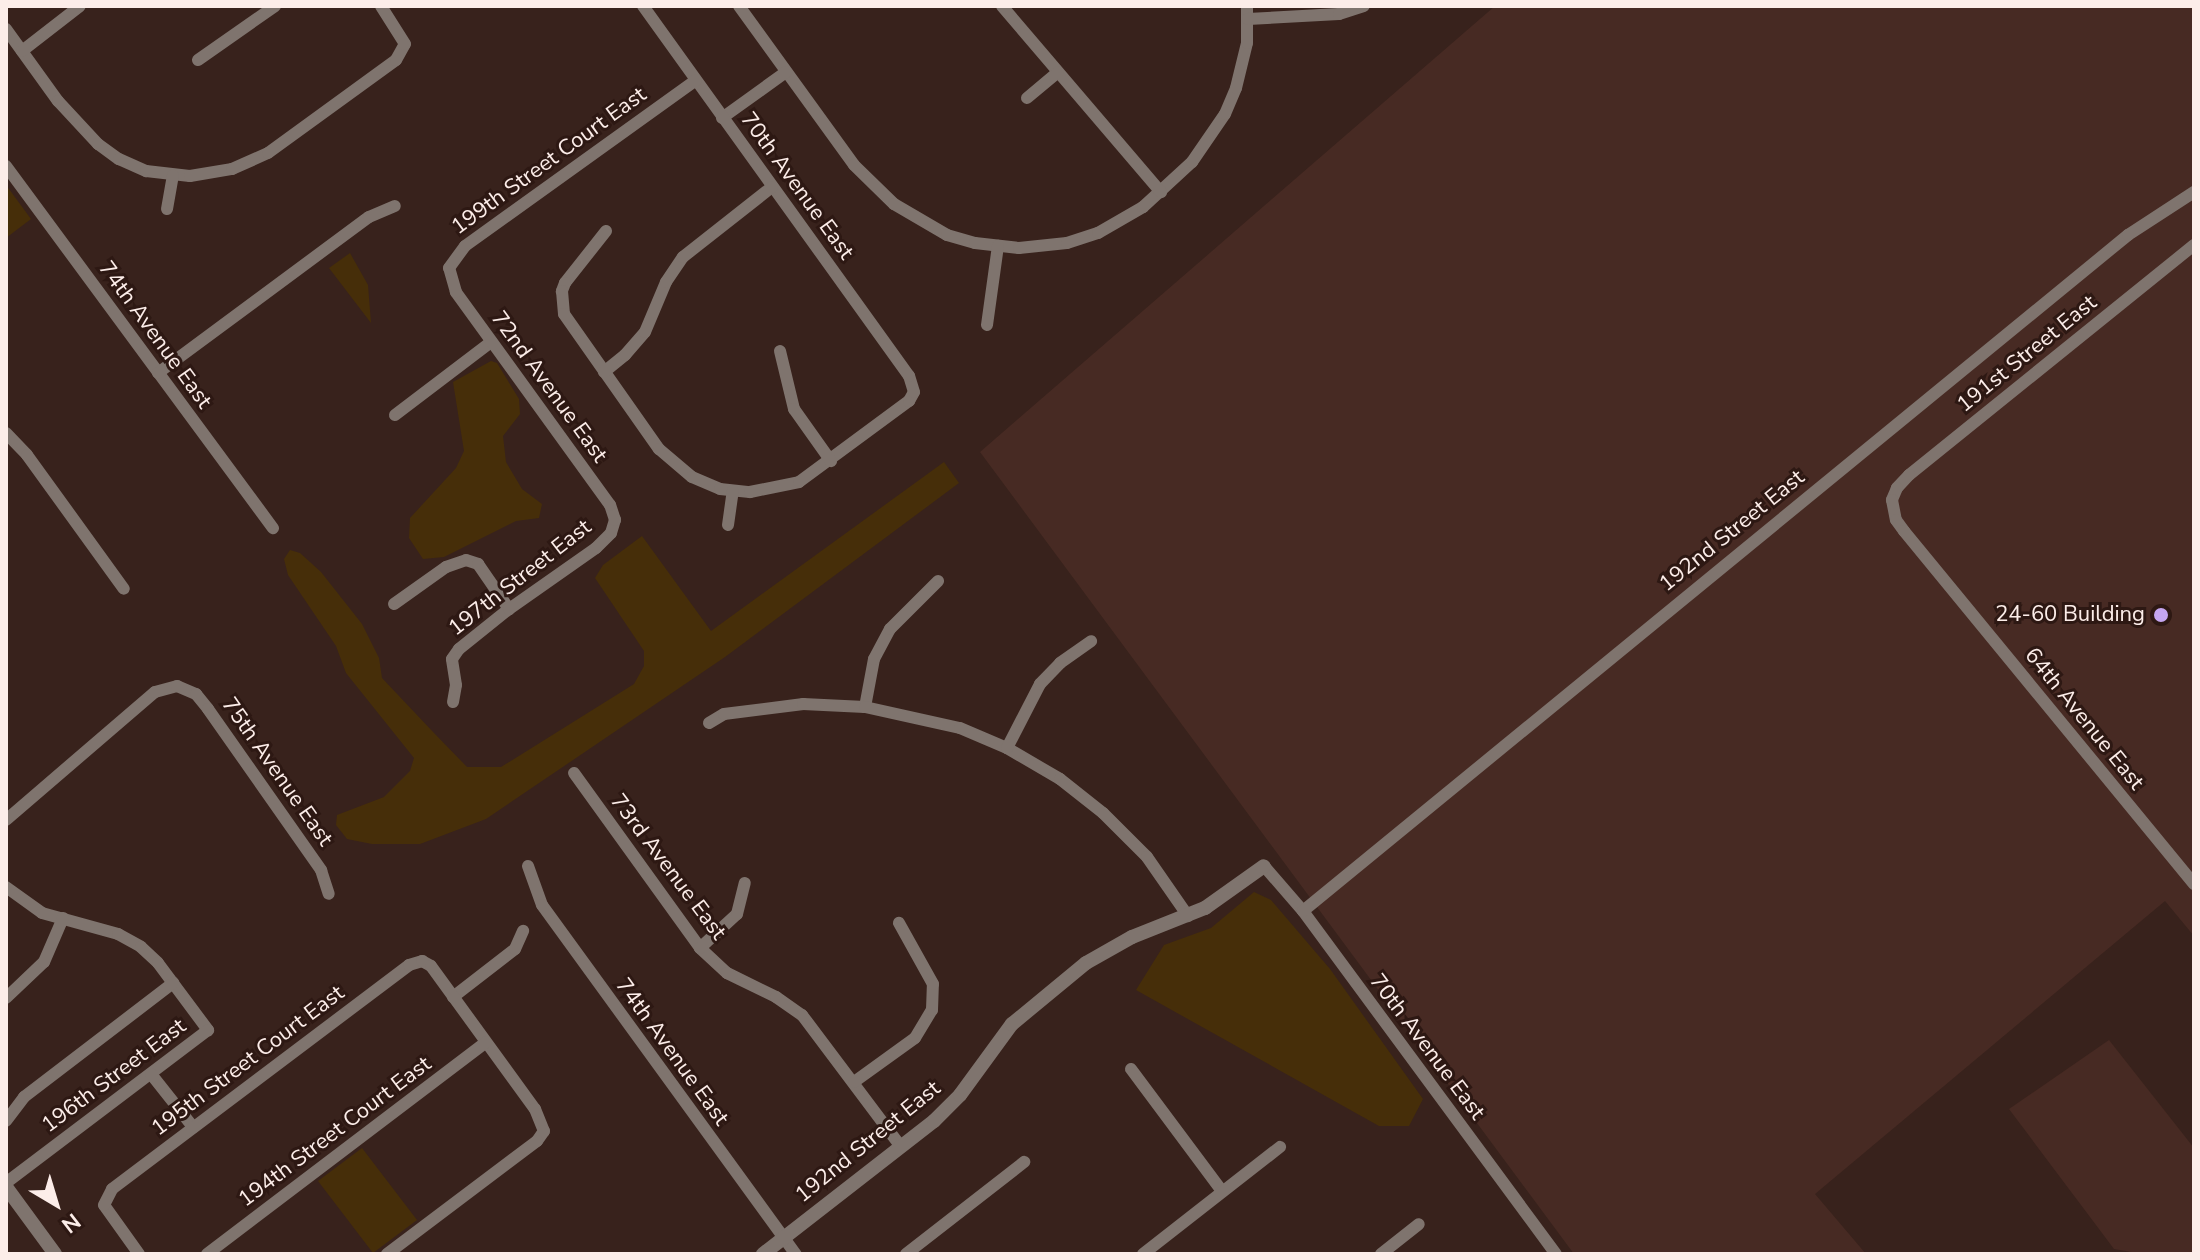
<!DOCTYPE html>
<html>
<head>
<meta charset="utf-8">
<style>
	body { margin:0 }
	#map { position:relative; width:2200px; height:1260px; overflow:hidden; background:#38221c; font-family:"Nunito Sans",sans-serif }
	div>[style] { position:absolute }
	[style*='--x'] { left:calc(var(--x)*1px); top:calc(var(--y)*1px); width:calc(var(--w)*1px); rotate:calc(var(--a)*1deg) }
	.built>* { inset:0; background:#472a23 }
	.green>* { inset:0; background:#462e09 }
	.minor>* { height:12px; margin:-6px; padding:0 6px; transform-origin:6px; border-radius:6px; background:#7f746e }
	.tertiary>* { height:14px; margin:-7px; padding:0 7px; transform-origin:7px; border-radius:7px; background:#7f746e }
	.dots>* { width:22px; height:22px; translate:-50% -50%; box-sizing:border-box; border:4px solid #2d1813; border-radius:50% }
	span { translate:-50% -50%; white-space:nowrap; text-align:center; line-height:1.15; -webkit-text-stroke:6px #2d1813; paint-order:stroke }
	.street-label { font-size:22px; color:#fcede9 }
	.poi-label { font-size:22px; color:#fcede9 }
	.right { translate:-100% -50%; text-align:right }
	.frame { position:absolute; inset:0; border:8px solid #fcede9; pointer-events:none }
	.north { position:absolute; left:16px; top:1164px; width:80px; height:80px; -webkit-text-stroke:6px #2d1813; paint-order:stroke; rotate:142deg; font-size:22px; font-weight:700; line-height:32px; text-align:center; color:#fcede9 }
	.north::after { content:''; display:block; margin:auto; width:28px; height:36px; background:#fcede9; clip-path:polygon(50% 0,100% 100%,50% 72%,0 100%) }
</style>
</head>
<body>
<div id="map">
	<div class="built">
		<i style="clip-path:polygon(1495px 6px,2194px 6px,2194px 936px,2165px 901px,1815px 1194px,1866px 1254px,1574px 1254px,980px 452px)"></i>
		<i style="clip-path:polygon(2109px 1040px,2194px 1148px,2194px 1254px,2143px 1254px,2114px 1249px,2009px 1109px)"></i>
	</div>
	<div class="green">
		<i style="clip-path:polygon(6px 185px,31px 219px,6px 238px)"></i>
		<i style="clip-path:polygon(350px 253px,368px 285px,371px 323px,329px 268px)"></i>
		<i style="clip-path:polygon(491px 361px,497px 363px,519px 399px,520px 414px,503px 436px,506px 462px,522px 489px,542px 504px,539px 518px,516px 521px,444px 557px,423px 559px,409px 538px,410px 518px,456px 468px,464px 451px,453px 382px)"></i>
		<i style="clip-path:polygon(944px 462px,959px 483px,725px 657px,486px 819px,420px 844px,372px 844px,347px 839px,336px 825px,337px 815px,384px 797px,410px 771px,414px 758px,346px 673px,336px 646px,288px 575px,284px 559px,290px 550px,300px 553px,321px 572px,362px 624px,379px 658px,382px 678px,434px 733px,467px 767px,501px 767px,634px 684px,644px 666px,644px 651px,595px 578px,603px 565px,642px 536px,711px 631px)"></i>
		<i style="clip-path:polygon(1254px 892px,1271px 900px,1330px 969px,1423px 1099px,1409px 1126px,1379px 1126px,1136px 990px,1164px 945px,1211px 928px)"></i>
		<i style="clip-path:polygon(362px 1148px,417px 1220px,373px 1253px,318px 1181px)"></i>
	</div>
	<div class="minor">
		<i style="--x:739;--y:6;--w:196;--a:54.1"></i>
		<i style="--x:854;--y:165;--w:56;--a:44.3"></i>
		<i style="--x:894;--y:204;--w:61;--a:30.3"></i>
		<i style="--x:947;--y:235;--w:29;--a:16"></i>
		<i style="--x:975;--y:243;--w:44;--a:6.5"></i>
		<i style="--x:1019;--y:248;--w:48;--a:-5.9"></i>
		<i style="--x:1067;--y:243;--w:33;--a:-18"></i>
		<i style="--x:1098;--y:233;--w:52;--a:-30"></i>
		<i style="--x:1143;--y:207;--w:67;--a:-42.6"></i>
		<i style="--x:1192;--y:162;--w:58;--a:-55.5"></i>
		<i style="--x:1225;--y:114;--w:28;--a:-67"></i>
		<i style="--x:1236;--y:88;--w:46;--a:-76.3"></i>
		<i style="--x:1247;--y:43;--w:37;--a:-90"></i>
		<i style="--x:1002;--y:6;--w:245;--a:49.5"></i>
		<i style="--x:1248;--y:19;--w:91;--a:-3.1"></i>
		<i style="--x:1339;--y:14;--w:26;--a:-18"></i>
		<i style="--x:6;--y:29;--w:89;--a:54.2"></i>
		<i style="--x:58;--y:101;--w:59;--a:47.1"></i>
		<i style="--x:98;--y:144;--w:26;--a:36"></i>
		<i style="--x:119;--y:159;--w:30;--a:24"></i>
		<i style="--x:146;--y:171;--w:44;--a:6.5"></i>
		<i style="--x:190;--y:176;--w:43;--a:-9.5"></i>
		<i style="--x:232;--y:169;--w:39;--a:-24"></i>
		<i style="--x:268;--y:153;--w:158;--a:-36"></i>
		<i style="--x:396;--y:60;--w:18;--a:-61"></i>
		<i style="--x:405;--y:44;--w:45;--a:-122.3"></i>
		<i style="--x:22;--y:51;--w:73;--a:-37.8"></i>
		<i style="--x:198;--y:60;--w:94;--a:-35"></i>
		<i style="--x:1027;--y:98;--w:40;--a:-40"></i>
		<i style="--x:722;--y:118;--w:79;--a:-35.7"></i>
		<i style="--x:6;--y:166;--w:450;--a:53.6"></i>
		<i style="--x:167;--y:209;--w:34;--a:-80"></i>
		<i style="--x:606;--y:231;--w:66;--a:128.3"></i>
		<i style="--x:565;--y:283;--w:9;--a:111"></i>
		<i style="--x:562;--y:291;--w:23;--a:85"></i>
		<i style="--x:564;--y:314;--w:165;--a:54.9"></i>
		<i style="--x:659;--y:449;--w:43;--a:40.3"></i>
		<i style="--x:692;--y:477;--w:30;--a:23"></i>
		<i style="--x:720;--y:489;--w:30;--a:6"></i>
		<i style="--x:750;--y:492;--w:50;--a:-11.5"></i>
		<i style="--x:799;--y:482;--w:137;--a:-36.4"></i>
		<i style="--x:909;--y:401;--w:10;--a:-61"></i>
		<i style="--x:914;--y:392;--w:17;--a:-107"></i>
		<i style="--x:909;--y:376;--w:456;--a:-125.7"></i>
		<i style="--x:2194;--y:245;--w:366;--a:141.1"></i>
		<i style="--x:1909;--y:475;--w:18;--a:133"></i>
		<i style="--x:1897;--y:488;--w:13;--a:113"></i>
		<i style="--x:1892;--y:500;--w:20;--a:79"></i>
		<i style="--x:1896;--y:520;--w:14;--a:54"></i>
		<i style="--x:1904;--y:531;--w:457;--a:50.6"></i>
		<i style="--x:987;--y:325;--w:80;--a:-82.1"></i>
		<i style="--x:780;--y:351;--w:60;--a:76.4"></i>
		<i style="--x:794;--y:409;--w:64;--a:54.6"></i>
		<i style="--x:604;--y:372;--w:27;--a:-39"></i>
		<i style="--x:625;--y:355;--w:30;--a:-49"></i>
		<i style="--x:645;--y:332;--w:54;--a:-67.2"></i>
		<i style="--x:666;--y:282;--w:30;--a:-56"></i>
		<i style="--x:683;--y:257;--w:113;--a:-38.2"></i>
		<i style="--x:158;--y:373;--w:262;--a:-36.5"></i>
		<i style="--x:369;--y:217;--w:28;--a:-23"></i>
		<i style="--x:395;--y:415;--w:121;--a:-37.2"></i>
		<i style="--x:6;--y:433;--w:30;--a:46"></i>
		<i style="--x:27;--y:455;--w:165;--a:54.1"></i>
		<i style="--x:728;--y:525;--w:34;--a:-82"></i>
		<i style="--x:394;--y:604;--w:64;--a:-35.4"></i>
		<i style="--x:446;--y:567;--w:21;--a:-19"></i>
		<i style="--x:466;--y:560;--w:13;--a:18"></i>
		<i style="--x:478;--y:564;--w:55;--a:55.4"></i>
		<i style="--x:453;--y:702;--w:17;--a:-80"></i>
		<i style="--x:456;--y:685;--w:26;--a:-99"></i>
		<i style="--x:452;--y:659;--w:12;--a:-55"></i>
		<i style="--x:459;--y:649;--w:64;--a:-38.7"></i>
		<i style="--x:509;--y:609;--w:106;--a:-35"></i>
		<i style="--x:596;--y:548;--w:21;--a:-45"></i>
		<i style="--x:611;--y:533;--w:14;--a:-73"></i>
		<i style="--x:615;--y:520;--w:16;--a:-108"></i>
		<i style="--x:610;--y:505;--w:263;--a:-125.9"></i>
		<i style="--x:456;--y:292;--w:25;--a:-106"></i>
		<i style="--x:449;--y:268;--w:27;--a:-54"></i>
		<i style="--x:465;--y:246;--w:284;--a:-35.7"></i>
		<i style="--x:865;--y:707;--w:49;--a:-79.4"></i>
		<i style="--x:874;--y:659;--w:34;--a:-62"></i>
		<i style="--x:890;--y:629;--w:68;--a:-45"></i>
		<i style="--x:709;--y:723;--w:17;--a:-31"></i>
		<i style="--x:724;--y:714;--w:80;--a:-7.2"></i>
		<i style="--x:803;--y:704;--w:62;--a:2.8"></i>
		<i style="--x:865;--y:707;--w:97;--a:12.5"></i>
		<i style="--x:960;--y:728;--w:51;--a:23.1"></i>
		<i style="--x:1007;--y:748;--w:61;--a:30.3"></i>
		<i style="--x:1060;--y:779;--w:55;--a:38.3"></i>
		<i style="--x:1103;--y:813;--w:62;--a:45"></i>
		<i style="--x:1147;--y:857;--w:72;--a:55.2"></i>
		<i style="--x:1007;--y:748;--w:72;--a:-62.7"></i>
		<i style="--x:1040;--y:684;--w:29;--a:-46"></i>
		<i style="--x:1060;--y:663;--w:38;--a:-35"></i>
		<i style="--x:574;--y:773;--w:216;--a:54.2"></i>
		<i style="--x:700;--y:948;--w:37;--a:43"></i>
		<i style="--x:727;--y:973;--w:55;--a:26.1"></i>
		<i style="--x:776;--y:997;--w:32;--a:35"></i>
		<i style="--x:802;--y:1015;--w:165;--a:53.1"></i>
		<i style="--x:6;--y:820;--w:196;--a:-40.7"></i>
		<i style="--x:155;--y:692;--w:23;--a:-15"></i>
		<i style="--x:177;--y:686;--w:21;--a:23"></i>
		<i style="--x:196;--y:694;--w:19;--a:51"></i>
		<i style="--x:208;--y:709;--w:197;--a:54.9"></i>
		<i style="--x:321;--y:870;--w:25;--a:72"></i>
		<i style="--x:528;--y:866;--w:41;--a:70.3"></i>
		<i style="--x:542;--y:905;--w:432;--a:54"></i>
		<i style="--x:1264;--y:866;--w:60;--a:49.1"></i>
		<i style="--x:1303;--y:911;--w:426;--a:53.6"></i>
		<i style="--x:6;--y:887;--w:44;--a:35.8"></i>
		<i style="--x:42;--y:913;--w:79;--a:15.4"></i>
		<i style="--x:118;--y:934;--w:26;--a:29"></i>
		<i style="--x:141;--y:947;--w:23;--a:43"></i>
		<i style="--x:158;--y:963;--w:84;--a:53.3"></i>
		<i style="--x:208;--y:1030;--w:253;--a:142.9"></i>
		<i style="--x:1303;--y:911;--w:1067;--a:-39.33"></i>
		<i style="--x:2128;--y:235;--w:79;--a:-33.1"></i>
		<i style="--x:700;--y:948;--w:50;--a:-42.6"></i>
		<i style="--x:737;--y:914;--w:32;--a:-76"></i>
		<i style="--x:453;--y:997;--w:78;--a:-37.7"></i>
		<i style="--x:515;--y:949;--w:20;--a:-66"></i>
		<i style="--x:6;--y:998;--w:52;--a:-43.5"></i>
		<i style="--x:44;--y:962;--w:48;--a:-66.6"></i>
		<i style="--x:1131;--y:1069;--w:152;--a:53.3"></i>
		<i style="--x:151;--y:1074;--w:68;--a:51.6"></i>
		<i style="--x:854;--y:1082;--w:75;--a:-35.8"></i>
		<i style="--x:915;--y:1038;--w:33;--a:-59"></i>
		<i style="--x:932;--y:1010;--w:26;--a:-88"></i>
		<i style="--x:933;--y:984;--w:70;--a:-119.1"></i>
		<i style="--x:6;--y:1121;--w:30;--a:-53"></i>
		<i style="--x:24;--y:1097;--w:188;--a:-37.4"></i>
		<i style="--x:139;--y:1254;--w:60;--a:-125.5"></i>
		<i style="--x:104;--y:1205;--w:18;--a:-63"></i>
		<i style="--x:112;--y:1189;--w:372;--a:-37"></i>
		<i style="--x:409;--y:965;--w:14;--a:-17"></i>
		<i style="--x:422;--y:961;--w:10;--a:29"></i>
		<i style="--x:431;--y:966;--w:177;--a:54"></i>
		<i style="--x:535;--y:1109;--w:24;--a:68"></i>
		<i style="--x:544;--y:1131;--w:12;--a:125"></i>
		<i style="--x:537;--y:1141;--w:188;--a:143"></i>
		<i style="--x:207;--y:1254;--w:350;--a:-37.2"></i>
		<i style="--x:906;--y:1254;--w:150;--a:-37.9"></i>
		<i style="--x:1143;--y:1254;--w:174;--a:-38"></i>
		<i style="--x:1381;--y:1254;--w:48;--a:-38.3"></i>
	</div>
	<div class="tertiary">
		<i style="--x:6;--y:1187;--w:83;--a:53.8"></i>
		<i style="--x:763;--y:1254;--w:217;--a:-37.9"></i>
		<i style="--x:934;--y:1121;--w:37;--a:-45"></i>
		<i style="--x:960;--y:1095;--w:88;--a:-53.8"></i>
		<i style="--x:1012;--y:1024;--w:96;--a:-39.5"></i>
		<i style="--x:1086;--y:963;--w:53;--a:-29.5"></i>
		<i style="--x:1132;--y:937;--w:79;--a:-21.7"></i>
		<i style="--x:1205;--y:908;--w:72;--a:-35.4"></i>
	</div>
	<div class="dots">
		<i style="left:2161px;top:615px;background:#c5a6f0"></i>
	</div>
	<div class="street-label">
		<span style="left:549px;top:161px;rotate:-36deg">199th Street Court East</span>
		<span style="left:797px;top:186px;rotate:54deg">70th Avenue East</span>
		<span style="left:155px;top:335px;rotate:54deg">74th Avenue East</span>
		<span style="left:2027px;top:354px;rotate:-39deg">191st Street East</span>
		<span style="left:549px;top:387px;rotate:54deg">72nd Avenue East</span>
		<span style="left:1732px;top:531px;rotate:-39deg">192nd Street East</span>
		<span style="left:520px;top:578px;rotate:-38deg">197th Street East</span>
		<span style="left:2084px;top:719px;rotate:51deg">64th Avenue East</span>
		<span style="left:277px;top:772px;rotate:55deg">75th Avenue East</span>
		<span style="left:668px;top:867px;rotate:53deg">73rd Avenue East</span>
		<span style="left:1427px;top:1047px;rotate:53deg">70th Avenue East</span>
		<span style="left:672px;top:1052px;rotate:54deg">74th Avenue East</span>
		<span style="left:248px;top:1061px;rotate:-37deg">195th Street Court East</span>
		<span style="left:114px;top:1076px;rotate:-37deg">196th Street East</span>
		<span style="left:335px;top:1132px;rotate:-37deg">194th Street Court East</span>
		<span style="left:868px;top:1142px;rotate:-39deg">192nd Street East</span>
	</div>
	<div class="poi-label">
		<span class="right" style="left:2145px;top:615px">24-60 Building</span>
	</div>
	<div class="frame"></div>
	<div class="north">N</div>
</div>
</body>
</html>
